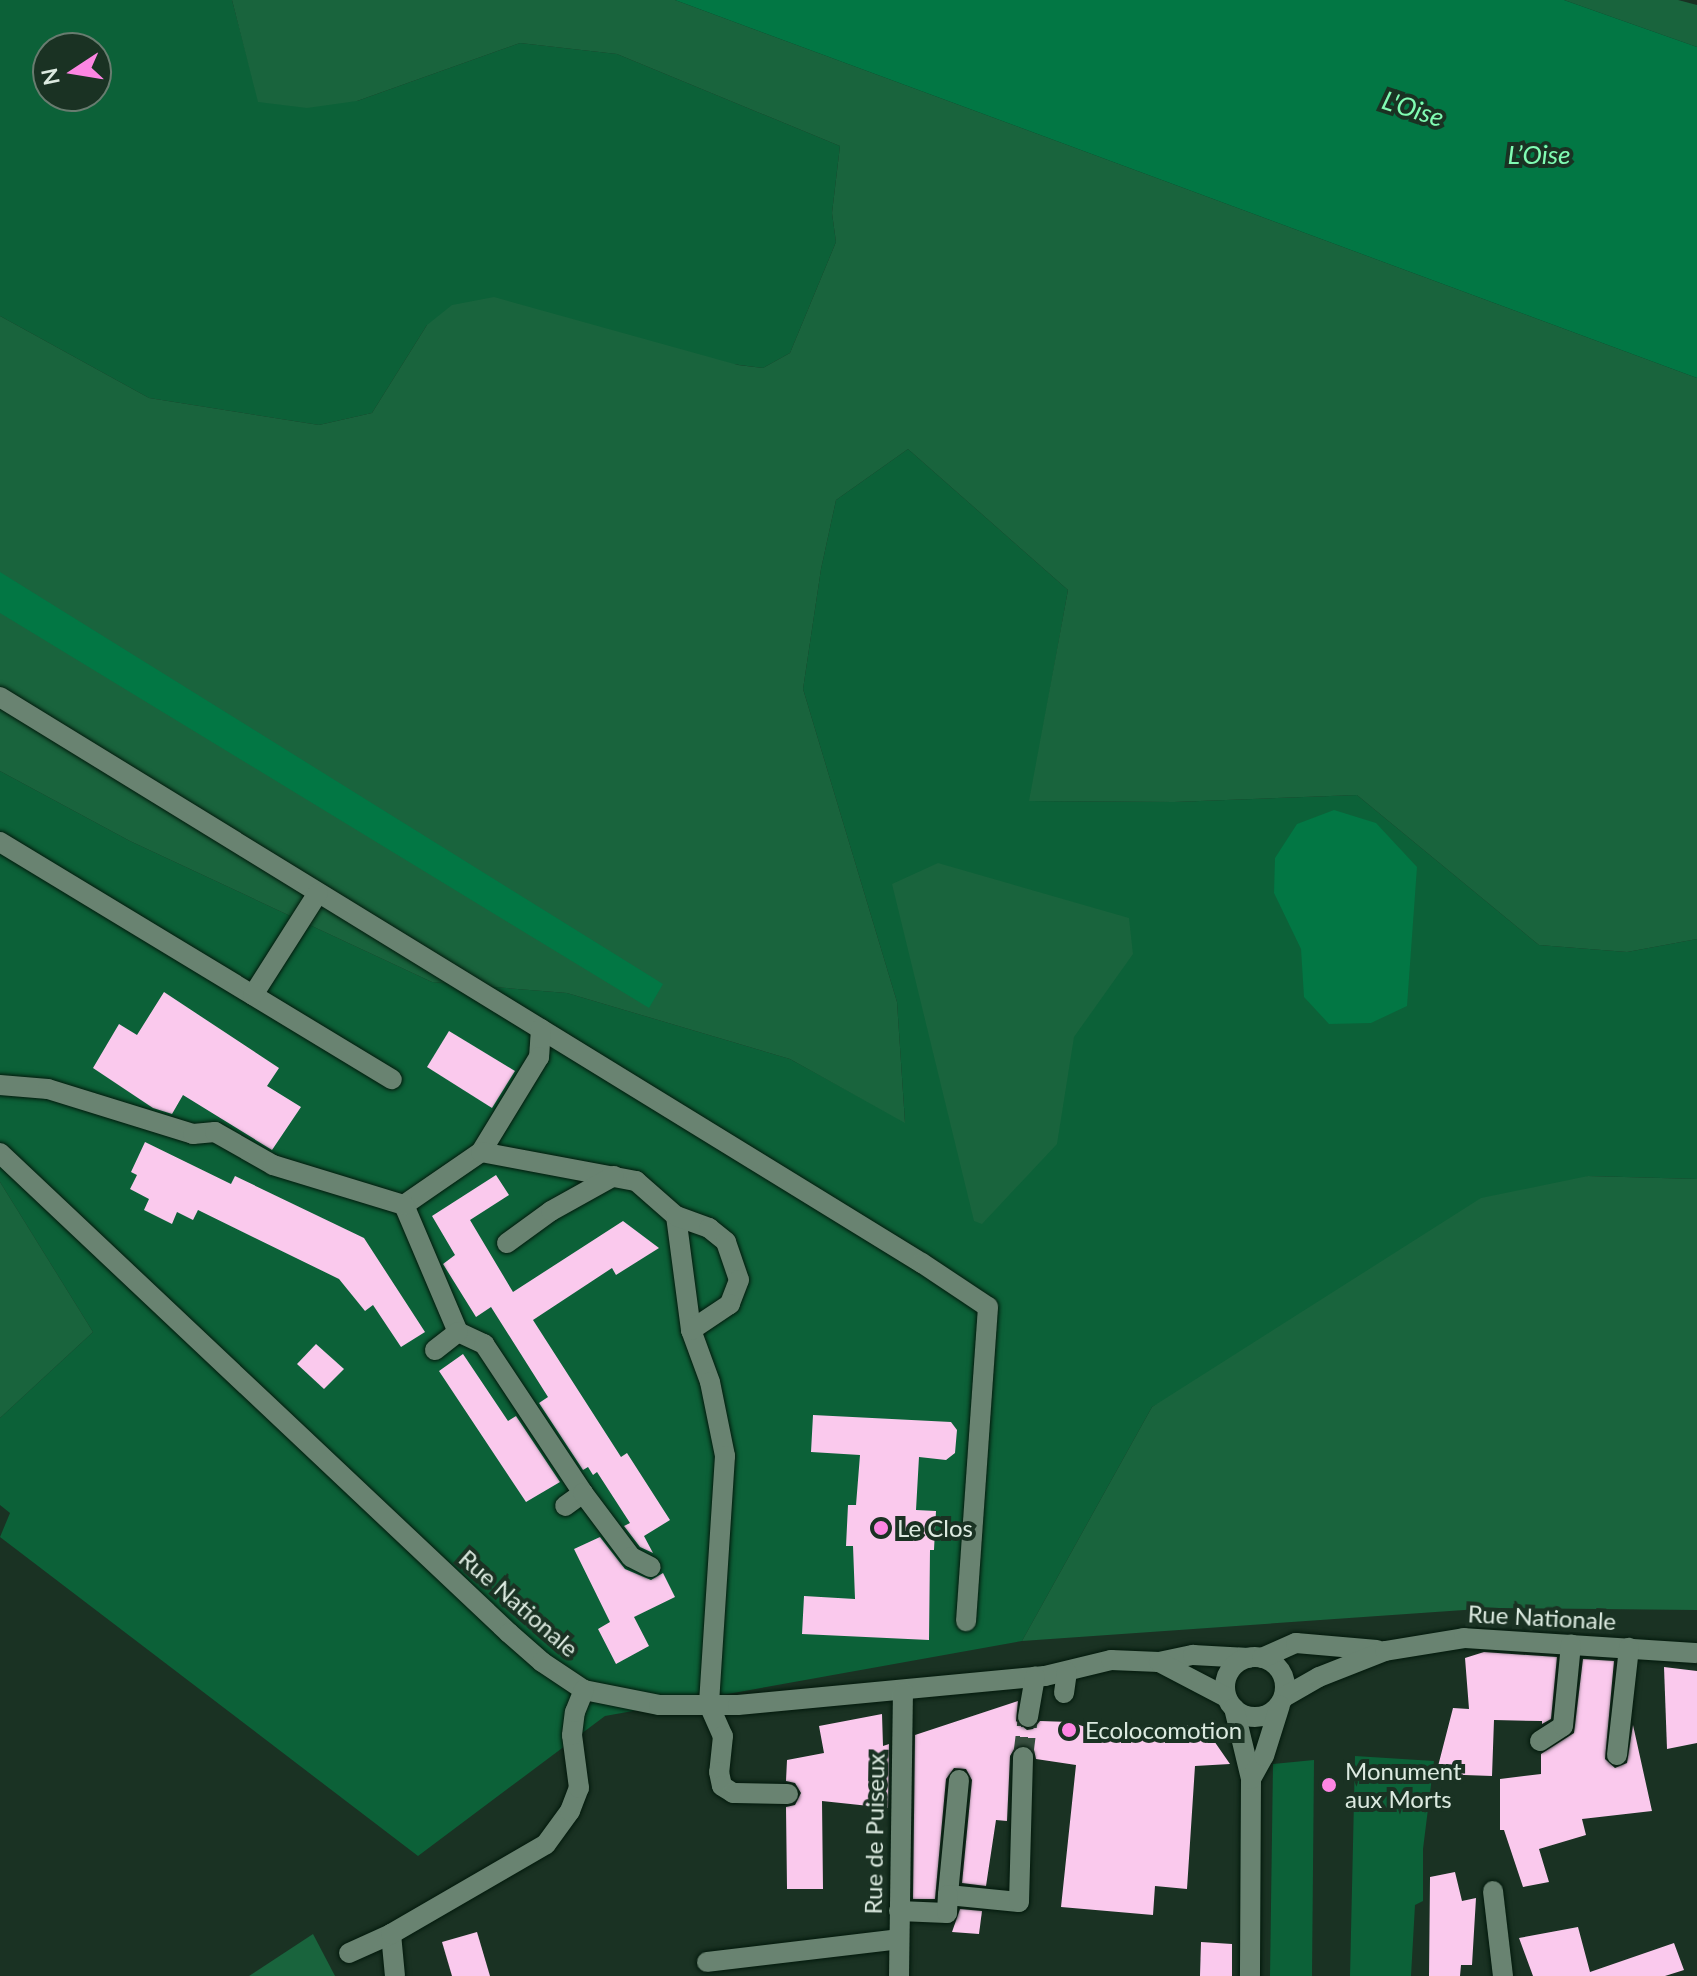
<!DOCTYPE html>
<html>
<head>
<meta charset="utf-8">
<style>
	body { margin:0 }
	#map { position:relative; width:1697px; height:1976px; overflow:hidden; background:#1a3223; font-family:Lato,sans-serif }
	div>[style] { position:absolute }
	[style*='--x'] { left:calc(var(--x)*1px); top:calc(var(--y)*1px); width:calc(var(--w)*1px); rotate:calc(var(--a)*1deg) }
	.green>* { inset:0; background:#0c6138 }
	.forest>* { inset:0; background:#19643d }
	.water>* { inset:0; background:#027744 }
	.building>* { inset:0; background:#fac9ed }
	.minor-tunnel>* { height:20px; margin-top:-10px; transform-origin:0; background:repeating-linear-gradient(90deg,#374e3f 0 20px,transparent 0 30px) }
	.roads { filter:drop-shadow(0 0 2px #03190c) drop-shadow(0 0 2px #03190c) }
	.minor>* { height:20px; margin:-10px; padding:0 10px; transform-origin:10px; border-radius:10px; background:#698371 }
	.minor>.ring { margin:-10px; padding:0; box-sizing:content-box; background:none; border:20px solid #698371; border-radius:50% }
	.dots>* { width:22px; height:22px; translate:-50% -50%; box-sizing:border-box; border:4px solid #1a3223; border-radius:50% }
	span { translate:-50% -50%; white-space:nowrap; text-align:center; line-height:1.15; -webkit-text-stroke:8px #1a3223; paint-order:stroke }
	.poi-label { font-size:24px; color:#dceae0 }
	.left { translate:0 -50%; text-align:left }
	.street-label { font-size:24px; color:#dceae0 }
	.water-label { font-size:26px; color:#81fcb3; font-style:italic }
	.north { position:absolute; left:32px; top:32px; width:80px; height:80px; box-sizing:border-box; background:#1a3223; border:2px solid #687c6f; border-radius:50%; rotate:258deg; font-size:22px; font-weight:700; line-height:32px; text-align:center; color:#dceae0 }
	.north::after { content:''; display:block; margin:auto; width:28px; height:36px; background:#fd86e3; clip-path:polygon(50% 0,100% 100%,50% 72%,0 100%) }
</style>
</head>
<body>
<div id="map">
	<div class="green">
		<i style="clip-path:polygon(evenodd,0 0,232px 0,259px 102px,357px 101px,520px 43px,617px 54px,840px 146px,832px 213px,836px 242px,790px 353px,763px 368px,427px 325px,372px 413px,319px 425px,149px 398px,0 316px,0 0,48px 48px,96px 48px,96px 96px,48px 96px,48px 48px)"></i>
		<i style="clip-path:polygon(908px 449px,1068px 590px,1030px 801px,1174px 802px,1357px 795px,1539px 945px,1627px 952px,1697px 939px,1697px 1179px,1588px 1176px,1152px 1407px,1022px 1641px,605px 1716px,418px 1856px,0 1537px,10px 1513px,0 1505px,0 1418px,93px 1332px,0 1182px,0 771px,130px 841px,432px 982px,567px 993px,790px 1059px,905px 1122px,897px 1002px,803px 689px,821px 569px,836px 500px)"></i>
		<i style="clip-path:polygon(1355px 1756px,1434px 1761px,1423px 1849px,1423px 1901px,1415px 1905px,1411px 1976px,1350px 1976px)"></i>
		<i style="clip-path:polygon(1314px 1760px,1312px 1976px,1270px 1976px,1273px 1764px)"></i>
	</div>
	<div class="forest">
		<i style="clip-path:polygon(232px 0,675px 0,1697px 378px,1697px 939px,1627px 952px,1539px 945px,1357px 795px,1174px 802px,1029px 801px,1068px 590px,908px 449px,836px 500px,821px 569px,803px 689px,897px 1002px,905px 1123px,790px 1059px,567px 993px,432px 982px,130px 841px,0 771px,0 316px,149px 398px,319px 425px,372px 413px,427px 325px,452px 305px,494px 297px,738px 365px,763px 368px,790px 353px,836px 242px,832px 213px,840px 146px,617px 54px,520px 43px,357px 101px,307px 108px,258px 102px)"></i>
		<i style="clip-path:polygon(1564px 0,1678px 0,1697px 5px,1697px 47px)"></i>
		<i style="clip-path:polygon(938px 863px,1129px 918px,1133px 954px,1074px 1037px,1057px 1144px,982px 1224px,974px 1221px,892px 884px)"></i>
		<i style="clip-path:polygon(1588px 1176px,1697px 1179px,1697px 1610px,1493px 1608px,1022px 1641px,1152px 1407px,1481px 1198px)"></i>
		<i style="clip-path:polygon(0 1182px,93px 1332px,0 1418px)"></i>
		<i style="clip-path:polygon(313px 1934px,335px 1976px,249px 1976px)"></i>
	</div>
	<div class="water">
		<i style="clip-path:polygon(675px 0,1564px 0,1697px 47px,1697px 378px)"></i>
		<i style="clip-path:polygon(0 572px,663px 984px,649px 1008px,0 613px)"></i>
		<i style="clip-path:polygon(1334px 810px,1376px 823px,1417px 867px,1407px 1006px,1371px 1023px,1329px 1024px,1304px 997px,1301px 949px,1274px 893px,1275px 858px,1297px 824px)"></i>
	</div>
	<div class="building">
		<i style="clip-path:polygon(164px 992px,279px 1068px,267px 1086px,301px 1107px,272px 1150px,183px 1095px,172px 1114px,153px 1108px,93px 1068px,119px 1024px,137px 1035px)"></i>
		<i style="clip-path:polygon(449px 1031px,515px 1071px,492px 1108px,427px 1067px)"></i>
		<i style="clip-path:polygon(145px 1142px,231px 1184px,235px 1176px,364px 1238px,425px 1332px,401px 1347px,373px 1305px,365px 1311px,339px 1279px,198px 1210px,193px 1220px,177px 1212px,172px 1224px,144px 1210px,149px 1199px,130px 1189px,137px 1175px,131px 1172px)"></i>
		<i style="clip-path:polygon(496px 1175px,509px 1195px,470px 1220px,513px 1292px,623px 1221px,659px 1248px,616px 1275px,612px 1268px,533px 1320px,621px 1457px,627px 1453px,670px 1520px,644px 1536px,653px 1553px,640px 1547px,624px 1526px,630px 1523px,597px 1472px,593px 1475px,588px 1467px,583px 1470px,539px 1403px,548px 1397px,491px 1307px,476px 1317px,443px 1264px,455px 1255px,432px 1216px)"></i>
		<i style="clip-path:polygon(316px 1344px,344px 1369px,324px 1389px,297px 1364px)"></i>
		<i style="clip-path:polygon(463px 1354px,508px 1421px,516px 1416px,560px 1482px,526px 1502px,439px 1371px)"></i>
		<i style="clip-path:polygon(813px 1415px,951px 1422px,957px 1430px,955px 1453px,946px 1460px,919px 1457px,916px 1510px,936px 1511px,934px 1550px,930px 1550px,929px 1640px,802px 1634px,804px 1596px,855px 1599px,853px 1546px,846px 1546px,848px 1505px,856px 1505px,860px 1455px,811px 1452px)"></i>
		<i style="clip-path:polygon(600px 1537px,625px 1569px,651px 1580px,663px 1573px,675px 1597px,634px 1617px,649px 1646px,616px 1664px,598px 1629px,610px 1622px,574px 1549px)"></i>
		<i style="clip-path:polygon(1484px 1652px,1557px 1657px,1551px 1719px,1542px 1724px,1542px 1721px,1494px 1720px,1492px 1776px,1436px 1774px,1453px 1708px,1469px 1709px,1465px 1658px)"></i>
		<i style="clip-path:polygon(1583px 1659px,1614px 1661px,1605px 1759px,1615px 1768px,1627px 1763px,1633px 1725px,1652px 1811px,1582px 1819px,1586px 1835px,1539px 1849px,1549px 1882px,1523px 1887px,1504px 1830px,1500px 1830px,1500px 1779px,1541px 1774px,1541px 1754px,1574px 1733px)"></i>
		<i style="clip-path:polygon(1664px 1667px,1697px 1671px,1697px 1743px,1667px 1749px)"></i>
		<i style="clip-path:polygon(1018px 1701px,1016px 1721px,1027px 1730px,1033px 1729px,1040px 1721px,1070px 1722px,1098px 1731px,1139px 1738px,1141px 1729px,1146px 1730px,1147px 1725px,1203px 1725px,1230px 1764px,1195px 1766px,1187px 1889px,1155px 1886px,1153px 1915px,1061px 1907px,1076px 1765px,1036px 1759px,1034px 1750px,1024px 1744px,1016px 1746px,1010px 1756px,1007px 1821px,996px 1820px,986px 1886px,962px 1883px,972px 1780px,966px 1769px,954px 1768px,946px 1779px,935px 1899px,913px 1899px,915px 1735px)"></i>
		<i style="clip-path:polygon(882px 1714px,883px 1746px,889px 1744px,888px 1808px,822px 1801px,823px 1889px,787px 1889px,786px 1807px,795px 1805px,801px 1793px,795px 1783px,786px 1781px,787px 1760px,824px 1753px,819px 1726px)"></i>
		<i style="clip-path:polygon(1455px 1872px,1462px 1901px,1476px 1898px,1472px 1965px,1461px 1965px,1460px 1976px,1429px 1976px,1430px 1877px)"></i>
		<i style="clip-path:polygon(960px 1909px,982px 1911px,979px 1934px,952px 1932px)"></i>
		<i style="clip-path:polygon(1578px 1927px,1590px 1972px,1674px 1943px,1684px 1970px,1665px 1976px,1533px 1976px,1519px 1938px)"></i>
		<i style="clip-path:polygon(477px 1932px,490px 1976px,452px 1976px,442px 1942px)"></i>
		<i style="clip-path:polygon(1201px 1942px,1232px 1944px,1232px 1976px,1200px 1976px)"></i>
	</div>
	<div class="minor-tunnel">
		<i style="--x:1023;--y:1757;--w:40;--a:-82.9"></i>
	</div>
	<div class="roads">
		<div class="minor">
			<i style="--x:0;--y:697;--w:1082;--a:31.55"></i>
			<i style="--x:922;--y:1263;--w:79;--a:33.7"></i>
			<i style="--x:988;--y:1307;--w:315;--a:94"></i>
			<i style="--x:0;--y:842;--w:458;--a:31.2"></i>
			<i style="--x:253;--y:995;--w:121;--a:-57.5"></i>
			<i style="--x:541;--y:1029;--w:28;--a:94"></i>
			<i style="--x:539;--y:1057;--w:111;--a:121.4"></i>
			<i style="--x:481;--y:1152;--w:93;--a:145.5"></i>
			<i style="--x:404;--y:1205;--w:138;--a:67"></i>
			<i style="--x:458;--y:1332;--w:29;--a:25"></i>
			<i style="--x:484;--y:1344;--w:179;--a:56.4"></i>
			<i style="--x:583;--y:1493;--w:22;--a:144"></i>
			<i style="--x:0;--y:1085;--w:48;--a:4.8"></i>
			<i style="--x:48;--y:1089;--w:152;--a:17.2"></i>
			<i style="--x:193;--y:1134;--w:22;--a:-5"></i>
			<i style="--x:215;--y:1132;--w:67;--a:29.6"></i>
			<i style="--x:273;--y:1165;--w:137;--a:17"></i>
			<i style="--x:481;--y:1152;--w:158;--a:10.6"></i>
			<i style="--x:636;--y:1181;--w:53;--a:41.2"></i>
			<i style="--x:676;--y:1216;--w:115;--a:82.5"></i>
			<i style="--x:691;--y:1330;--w:55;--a:69.9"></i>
			<i style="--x:710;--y:1382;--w:76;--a:78.5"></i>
			<i style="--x:725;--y:1456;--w:250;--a:93.7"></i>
			<i style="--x:709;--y:1705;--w:34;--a:66"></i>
			<i style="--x:723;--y:1736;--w:36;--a:96"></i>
			<i style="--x:719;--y:1772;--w:14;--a:78"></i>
			<i style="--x:722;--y:1786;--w:13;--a:32"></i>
			<i style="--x:733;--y:1793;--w:55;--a:1"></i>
			<i style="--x:0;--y:1153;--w:700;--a:43.32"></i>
			<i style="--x:509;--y:1633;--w:44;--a:41.3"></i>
			<i style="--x:542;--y:1662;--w:50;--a:33.7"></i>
			<i style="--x:584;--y:1690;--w:76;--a:11.3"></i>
			<i style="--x:659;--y:1705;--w:79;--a:0"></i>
			<i style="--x:738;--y:1705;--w:308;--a:-5.4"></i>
			<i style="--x:1045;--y:1676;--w:68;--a:-13.6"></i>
			<i style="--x:1111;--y:1660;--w:48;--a:2.4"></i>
			<i style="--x:1159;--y:1662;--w:35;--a:-12"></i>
			<i style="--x:1193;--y:1655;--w:55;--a:3.1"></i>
			<i style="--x:676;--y:1216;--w:35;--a:20"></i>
			<i style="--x:709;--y:1228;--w:22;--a:39"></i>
			<i style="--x:726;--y:1242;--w:40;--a:71.1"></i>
			<i style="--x:739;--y:1280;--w:26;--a:111"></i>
			<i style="--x:730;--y:1304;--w:47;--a:146.3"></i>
			<i style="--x:507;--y:1243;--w:54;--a:-36"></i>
			<i style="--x:551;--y:1211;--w:72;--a:-29.1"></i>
			<i style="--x:435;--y:1350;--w:29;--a:-38"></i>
			<i style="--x:583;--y:1493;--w:80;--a:53.1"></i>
			<i style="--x:631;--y:1557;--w:22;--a:27"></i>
			<i class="ring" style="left:1225px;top:1657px;width:40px;height:40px"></i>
			<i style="--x:1262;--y:1658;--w:37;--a:-24"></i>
			<i style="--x:1296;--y:1643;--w:81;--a:4.9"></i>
			<i style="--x:1159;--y:1662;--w:76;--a:27.6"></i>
			<i style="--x:1064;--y:1693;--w:21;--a:-82"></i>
			<i style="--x:1284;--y:1697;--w:40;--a:-29.7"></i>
			<i style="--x:1319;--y:1677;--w:71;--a:-21.5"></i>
			<i style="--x:1385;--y:1651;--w:80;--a:-9.3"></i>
			<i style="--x:1464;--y:1638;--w:233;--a:3.7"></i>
			<i style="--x:1234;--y:1708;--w:73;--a:76.5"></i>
			<i style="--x:1251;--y:1779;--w:197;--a:90.3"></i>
			<i style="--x:1028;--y:1717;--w:41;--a:-80.1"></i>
			<i style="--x:1540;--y:1741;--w:27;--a:-33"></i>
			<i style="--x:1563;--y:1726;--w:82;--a:-84.4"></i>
			<i style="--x:1617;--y:1755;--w:108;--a:-83.6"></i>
			<i style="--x:1251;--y:1779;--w:26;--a:-61"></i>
			<i style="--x:1264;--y:1756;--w:53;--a:-72.6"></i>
			<i style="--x:959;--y:1780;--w:116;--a:95.5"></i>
			<i style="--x:948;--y:1895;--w:71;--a:5.6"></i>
			<i style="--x:1019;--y:1902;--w:145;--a:-88.4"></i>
			<i style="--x:1493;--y:1891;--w:86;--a:83.3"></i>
			<i style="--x:899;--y:1911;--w:48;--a:2.4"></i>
			<i style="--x:947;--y:1913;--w:18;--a:-87"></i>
			<i style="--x:391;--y:1934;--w:42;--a:84.6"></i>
			<i style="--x:349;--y:1953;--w:46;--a:-24.3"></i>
			<i style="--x:391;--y:1934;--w:179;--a:-30.1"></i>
			<i style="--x:546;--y:1844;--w:41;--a:-54"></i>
			<i style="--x:570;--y:1811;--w:25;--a:-69"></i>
			<i style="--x:579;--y:1788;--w:53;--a:-97.5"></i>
			<i style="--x:572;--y:1735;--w:23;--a:-83"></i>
			<i style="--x:575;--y:1712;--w:24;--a:-68"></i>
			<i style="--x:707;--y:1962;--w:193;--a:-6.8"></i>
			<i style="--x:899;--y:1976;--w:284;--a:-89.2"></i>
		</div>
	</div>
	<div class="dots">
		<i style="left:881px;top:1528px;background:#fd86e3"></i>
		<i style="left:1069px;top:1730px;background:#fd86e3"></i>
		<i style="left:1329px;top:1785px;background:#fd86e3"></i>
	</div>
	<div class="poi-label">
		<span class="left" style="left:897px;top:1528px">Le Clos</span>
		<span class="left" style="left:1085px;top:1730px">Ecolocomotion</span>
		<span class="left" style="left:1345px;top:1785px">Monument<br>aux Morts</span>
	</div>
	<div class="street-label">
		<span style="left:519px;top:1603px;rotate:41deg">Rue Nationale</span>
		<span style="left:1542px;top:1617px;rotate:3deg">Rue Nationale</span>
		<span style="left:874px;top:1834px;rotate:-89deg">Rue de Puiseux</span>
	</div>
	<div class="water-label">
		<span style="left:1413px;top:109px;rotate:18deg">L'Oise</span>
		<span style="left:1539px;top:155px">L’Oise</span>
	</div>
	<div class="north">N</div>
</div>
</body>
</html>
